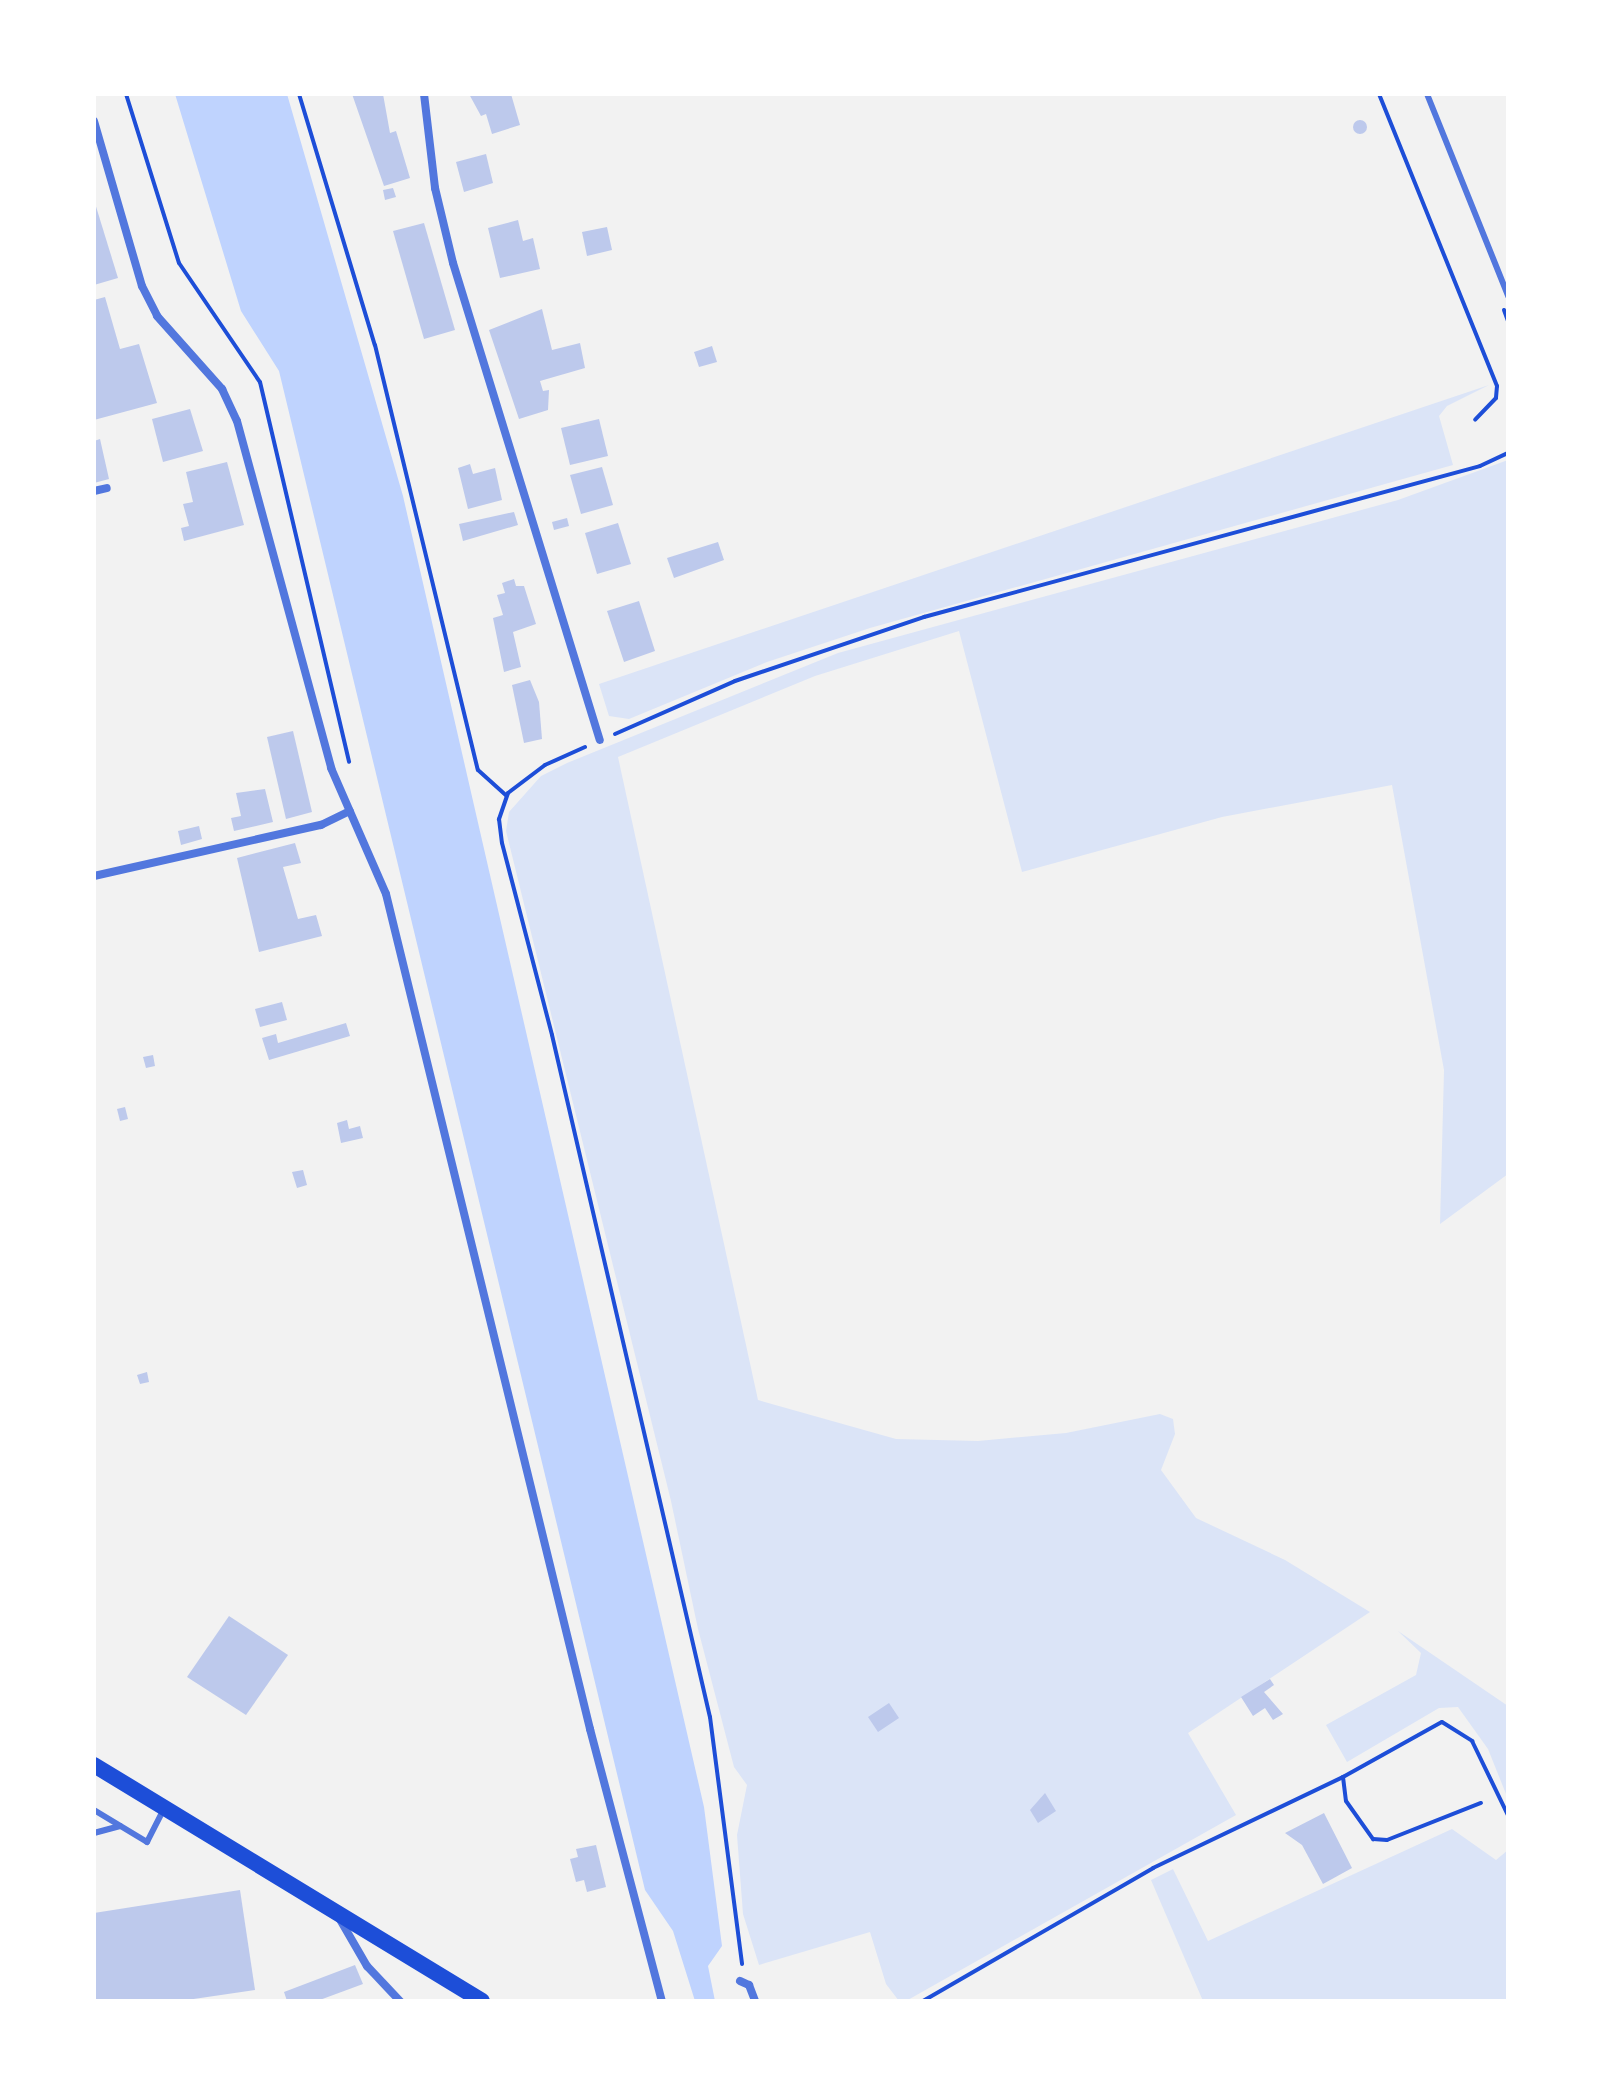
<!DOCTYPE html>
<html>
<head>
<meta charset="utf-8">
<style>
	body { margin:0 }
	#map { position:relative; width:1602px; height:2095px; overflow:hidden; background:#f2f2f2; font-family:Arial,sans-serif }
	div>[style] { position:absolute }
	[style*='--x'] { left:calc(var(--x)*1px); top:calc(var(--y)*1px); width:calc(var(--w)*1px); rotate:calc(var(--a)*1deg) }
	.green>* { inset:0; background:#dbe4f7 }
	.water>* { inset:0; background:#bfd3fe }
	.building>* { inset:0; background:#bdc9ec }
	.round { border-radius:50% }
	.path>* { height:4px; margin:-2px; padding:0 2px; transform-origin:2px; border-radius:2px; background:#1d4ed8 }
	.service>* { height:6px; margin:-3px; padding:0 3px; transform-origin:3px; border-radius:3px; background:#5277de }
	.minor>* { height:8px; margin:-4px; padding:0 4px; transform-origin:4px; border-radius:4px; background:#5277de }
	.secondary>* { height:16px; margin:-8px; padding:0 8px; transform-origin:8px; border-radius:8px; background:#1d4ed8 }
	span { translate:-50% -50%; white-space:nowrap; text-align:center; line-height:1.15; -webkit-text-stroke:8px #fff; paint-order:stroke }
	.frame { position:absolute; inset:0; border:96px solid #fff; pointer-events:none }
</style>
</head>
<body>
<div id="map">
	<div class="green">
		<i style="clip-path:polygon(1489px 385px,1447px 406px,1439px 416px,1453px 465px,870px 628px,767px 662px,629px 719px,609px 716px,599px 684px)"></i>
		<i style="clip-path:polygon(1508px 460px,1508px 1174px,1440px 1224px,1444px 1070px,1392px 785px,1222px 817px,1022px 872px,959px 631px,815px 676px,618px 757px,758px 1400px,896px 1439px,978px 1441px,1066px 1433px,1160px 1414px,1173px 1419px,1175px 1434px,1161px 1470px,1196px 1518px,1285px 1560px,1370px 1612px,1188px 1733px,1236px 1815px,906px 2001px,899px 2001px,886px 1984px,870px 1932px,759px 1965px,743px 1914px,737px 1835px,747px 1785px,734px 1767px,698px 1629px,671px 1501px,506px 831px,509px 812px,541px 776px,567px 763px,838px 653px,1398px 500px)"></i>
		<i style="clip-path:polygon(1398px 1631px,1508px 1706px,1508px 1799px,1488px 1749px,1458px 1707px,1439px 1708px,1347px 1762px,1326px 1725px,1416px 1675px,1421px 1653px)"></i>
		<i style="clip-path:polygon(1452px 1829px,1496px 1860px,1508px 1850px,1508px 2001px,1203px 2001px,1151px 1880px,1173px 1869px,1208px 1941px)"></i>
	</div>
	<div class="water">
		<i style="clip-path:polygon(175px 94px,287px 94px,403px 496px,704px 1807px,722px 1946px,708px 1966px,715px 2001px,695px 2001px,673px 1931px,645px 1890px,279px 371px,241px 311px)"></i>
	</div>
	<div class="building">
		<i style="clip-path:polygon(352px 94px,383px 94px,390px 133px,396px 131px,410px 178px,384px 186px)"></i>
		<i style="clip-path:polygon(469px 94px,511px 94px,520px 125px,492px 134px,486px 114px,481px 116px)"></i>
		<i class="round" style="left:1353px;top:120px;width:14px;height:14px"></i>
		<i style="clip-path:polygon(486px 154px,493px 183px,464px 192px,456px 162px)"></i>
		<i style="clip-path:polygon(393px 188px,396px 197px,385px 200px,383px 190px)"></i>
		<i style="clip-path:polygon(94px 200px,118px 278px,94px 285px)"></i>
		<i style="clip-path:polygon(518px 220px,523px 241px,533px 238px,540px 269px,500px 278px,488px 228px)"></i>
		<i style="clip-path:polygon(424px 223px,455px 330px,424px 339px,393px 231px)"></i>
		<i style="clip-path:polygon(607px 227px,612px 250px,587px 256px,582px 232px)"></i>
		<i style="clip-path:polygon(105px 297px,120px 349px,139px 344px,157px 403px,94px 420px,94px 300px)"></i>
		<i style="clip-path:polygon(542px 309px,552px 350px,580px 343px,585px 368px,540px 381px,543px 391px,549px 390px,548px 410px,519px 419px,489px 330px)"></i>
		<i style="clip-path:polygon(712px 346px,717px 362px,699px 367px,694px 352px)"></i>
		<i style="clip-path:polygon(190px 409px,203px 451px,163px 462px,152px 419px)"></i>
		<i style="clip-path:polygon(599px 419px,608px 456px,570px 465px,561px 428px)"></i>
		<i style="clip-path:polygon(100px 439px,109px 479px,94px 483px,94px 441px)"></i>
		<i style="clip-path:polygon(227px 462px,244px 525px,184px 541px,181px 528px,189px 526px,183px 504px,193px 502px,186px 472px)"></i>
		<i style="clip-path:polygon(470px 464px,473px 474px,495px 468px,502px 500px,468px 509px,458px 468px)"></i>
		<i style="clip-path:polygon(602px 467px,613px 505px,581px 514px,570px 475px)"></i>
		<i style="clip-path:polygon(514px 512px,518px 525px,463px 541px,459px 524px)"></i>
		<i style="clip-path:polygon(567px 518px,569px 526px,554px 530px,552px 522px)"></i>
		<i style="clip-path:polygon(618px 523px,631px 564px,597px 574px,585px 533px)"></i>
		<i style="clip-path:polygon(718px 542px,724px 560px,674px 578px,667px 558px)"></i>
		<i style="clip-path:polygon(514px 579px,516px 586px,524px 586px,536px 624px,513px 632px,521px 667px,504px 672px,493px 618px,503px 615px,497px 595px,505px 593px,502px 583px)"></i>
		<i style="clip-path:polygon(639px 601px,655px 651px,624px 662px,607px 611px)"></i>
		<i style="clip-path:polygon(530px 680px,539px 702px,542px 739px,524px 743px,512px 685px)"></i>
		<i style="clip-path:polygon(293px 731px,312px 812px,286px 819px,267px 737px)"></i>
		<i style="clip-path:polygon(265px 789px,273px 822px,234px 831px,231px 818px,241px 816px,236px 793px)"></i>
		<i style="clip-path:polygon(199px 826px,202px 839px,181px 845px,178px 831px)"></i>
		<i style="clip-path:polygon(295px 843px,301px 863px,283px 867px,298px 919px,316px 915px,322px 936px,259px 952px,237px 858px)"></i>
		<i style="clip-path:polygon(282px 1002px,287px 1020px,260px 1027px,255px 1009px)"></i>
		<i style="clip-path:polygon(346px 1023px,350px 1036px,269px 1060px,262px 1038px,276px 1034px,278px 1043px)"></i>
		<i style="clip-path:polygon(153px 1055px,155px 1066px,146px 1068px,143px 1057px)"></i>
		<i style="clip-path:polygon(125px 1107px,128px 1119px,120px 1121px,117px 1109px)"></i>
		<i style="clip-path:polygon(347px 1120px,349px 1129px,360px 1126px,363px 1138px,341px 1143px,337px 1123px)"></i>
		<i style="clip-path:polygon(303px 1170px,307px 1185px,297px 1188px,292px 1172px)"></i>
		<i style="clip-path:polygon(147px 1372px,149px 1382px,140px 1384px,137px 1375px)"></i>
		<i style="clip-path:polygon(229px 1616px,288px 1655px,246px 1715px,187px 1677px)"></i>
		<i style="clip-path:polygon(1270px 1679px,1274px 1685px,1264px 1692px,1283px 1714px,1273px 1720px,1265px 1708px,1253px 1716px,1241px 1697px)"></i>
		<i style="clip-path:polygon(889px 1703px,899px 1718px,878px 1732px,868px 1717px)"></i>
		<i style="clip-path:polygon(1045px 1793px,1056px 1811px,1038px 1823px,1030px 1810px)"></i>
		<i style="clip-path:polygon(1324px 1813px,1352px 1868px,1323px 1884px,1302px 1845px,1285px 1833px)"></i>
		<i style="clip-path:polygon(596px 1845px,606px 1887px,587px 1892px,584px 1880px,576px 1882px,570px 1859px,578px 1857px,576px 1849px)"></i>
		<i style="clip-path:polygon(240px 1890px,255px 1990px,180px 2001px,94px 2001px,94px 1913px)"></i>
		<i style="clip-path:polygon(355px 1965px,363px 1984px,317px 2001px,287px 2001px,284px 1992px)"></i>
	</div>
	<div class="path">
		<i style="--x:126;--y:94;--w:177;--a:72.6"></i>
		<i style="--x:179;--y:263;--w:144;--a:55.8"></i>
		<i style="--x:260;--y:382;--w:390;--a:76.8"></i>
		<i style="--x:299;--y:94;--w:262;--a:73.2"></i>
		<i style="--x:375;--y:345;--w:437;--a:76.4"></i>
		<i style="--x:478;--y:770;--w:38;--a:42"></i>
		<i style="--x:1379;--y:94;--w:315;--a:68"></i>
		<i style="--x:1497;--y:386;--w:12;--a:95"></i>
		<i style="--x:1496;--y:398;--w:30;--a:134"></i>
		<i style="--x:1504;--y:310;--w:12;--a:70"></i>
		<i style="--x:615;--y:734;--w:131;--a:-23.8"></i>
		<i style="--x:735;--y:681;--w:200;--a:-18.7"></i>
		<i style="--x:924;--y:617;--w:576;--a:-15.19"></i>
		<i style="--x:1480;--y:466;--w:31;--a:-25"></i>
		<i style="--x:585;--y:747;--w:44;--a:155.8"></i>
		<i style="--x:545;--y:765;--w:46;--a:142.9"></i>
		<i style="--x:508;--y:793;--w:28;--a:109"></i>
		<i style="--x:499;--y:819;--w:24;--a:83"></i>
		<i style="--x:502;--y:843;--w:198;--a:75.4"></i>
		<i style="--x:552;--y:1035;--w:700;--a:76.96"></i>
		<i style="--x:710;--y:1717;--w:249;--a:82.6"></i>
		<i style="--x:1343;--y:1777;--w:24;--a:83"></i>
		<i style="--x:1346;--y:1801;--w:47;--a:54.6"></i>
		<i style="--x:1373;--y:1839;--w:14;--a:4"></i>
		<i style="--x:1387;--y:1840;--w:101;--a:-21.5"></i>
		<i style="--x:923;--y:2001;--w:266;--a:-30"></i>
		<i style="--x:1153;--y:1868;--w:211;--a:-25.6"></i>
		<i style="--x:1343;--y:1777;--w:113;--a:-29.1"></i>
		<i style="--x:1442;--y:1722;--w:36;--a:32"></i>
		<i style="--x:1472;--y:1741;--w:82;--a:64.1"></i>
	</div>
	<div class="service">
		<i style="--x:1427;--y:94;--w:218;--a:68.1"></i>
		<i style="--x:94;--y:1810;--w:62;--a:31.1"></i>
		<i style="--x:147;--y:1842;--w:38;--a:-63"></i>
		<i style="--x:94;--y:1833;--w:27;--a:-15"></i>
	</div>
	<div class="minor">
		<i style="--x:424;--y:94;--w:95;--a:83.3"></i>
		<i style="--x:435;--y:188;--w:77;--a:76.5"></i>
		<i style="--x:453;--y:263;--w:499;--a:72.9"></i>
		<i style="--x:94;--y:121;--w:172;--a:73.8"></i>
		<i style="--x:142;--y:286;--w:34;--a:63"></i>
		<i style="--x:157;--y:316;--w:98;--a:48.3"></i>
		<i style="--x:222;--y:389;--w:35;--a:65"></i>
		<i style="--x:237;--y:421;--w:360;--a:74.8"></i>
		<i style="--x:331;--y:768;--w:137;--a:66.4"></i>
		<i style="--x:386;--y:894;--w:860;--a:76.27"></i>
		<i style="--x:590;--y:1729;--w:281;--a:75.2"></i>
		<i style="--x:94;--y:491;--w:13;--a:-13"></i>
		<i style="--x:94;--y:876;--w:233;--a:-12.7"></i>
		<i style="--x:321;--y:825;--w:32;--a:-26"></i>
		<i style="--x:338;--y:1916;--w:58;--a:59.9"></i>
		<i style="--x:367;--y:1966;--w:48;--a:46.7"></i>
		<i style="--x:740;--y:1981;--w:10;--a:24"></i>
		<i style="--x:749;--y:1985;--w:17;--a:69"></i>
	</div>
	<div class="secondary">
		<i style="--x:94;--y:1765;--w:454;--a:31.3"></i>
	</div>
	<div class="frame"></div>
</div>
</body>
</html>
